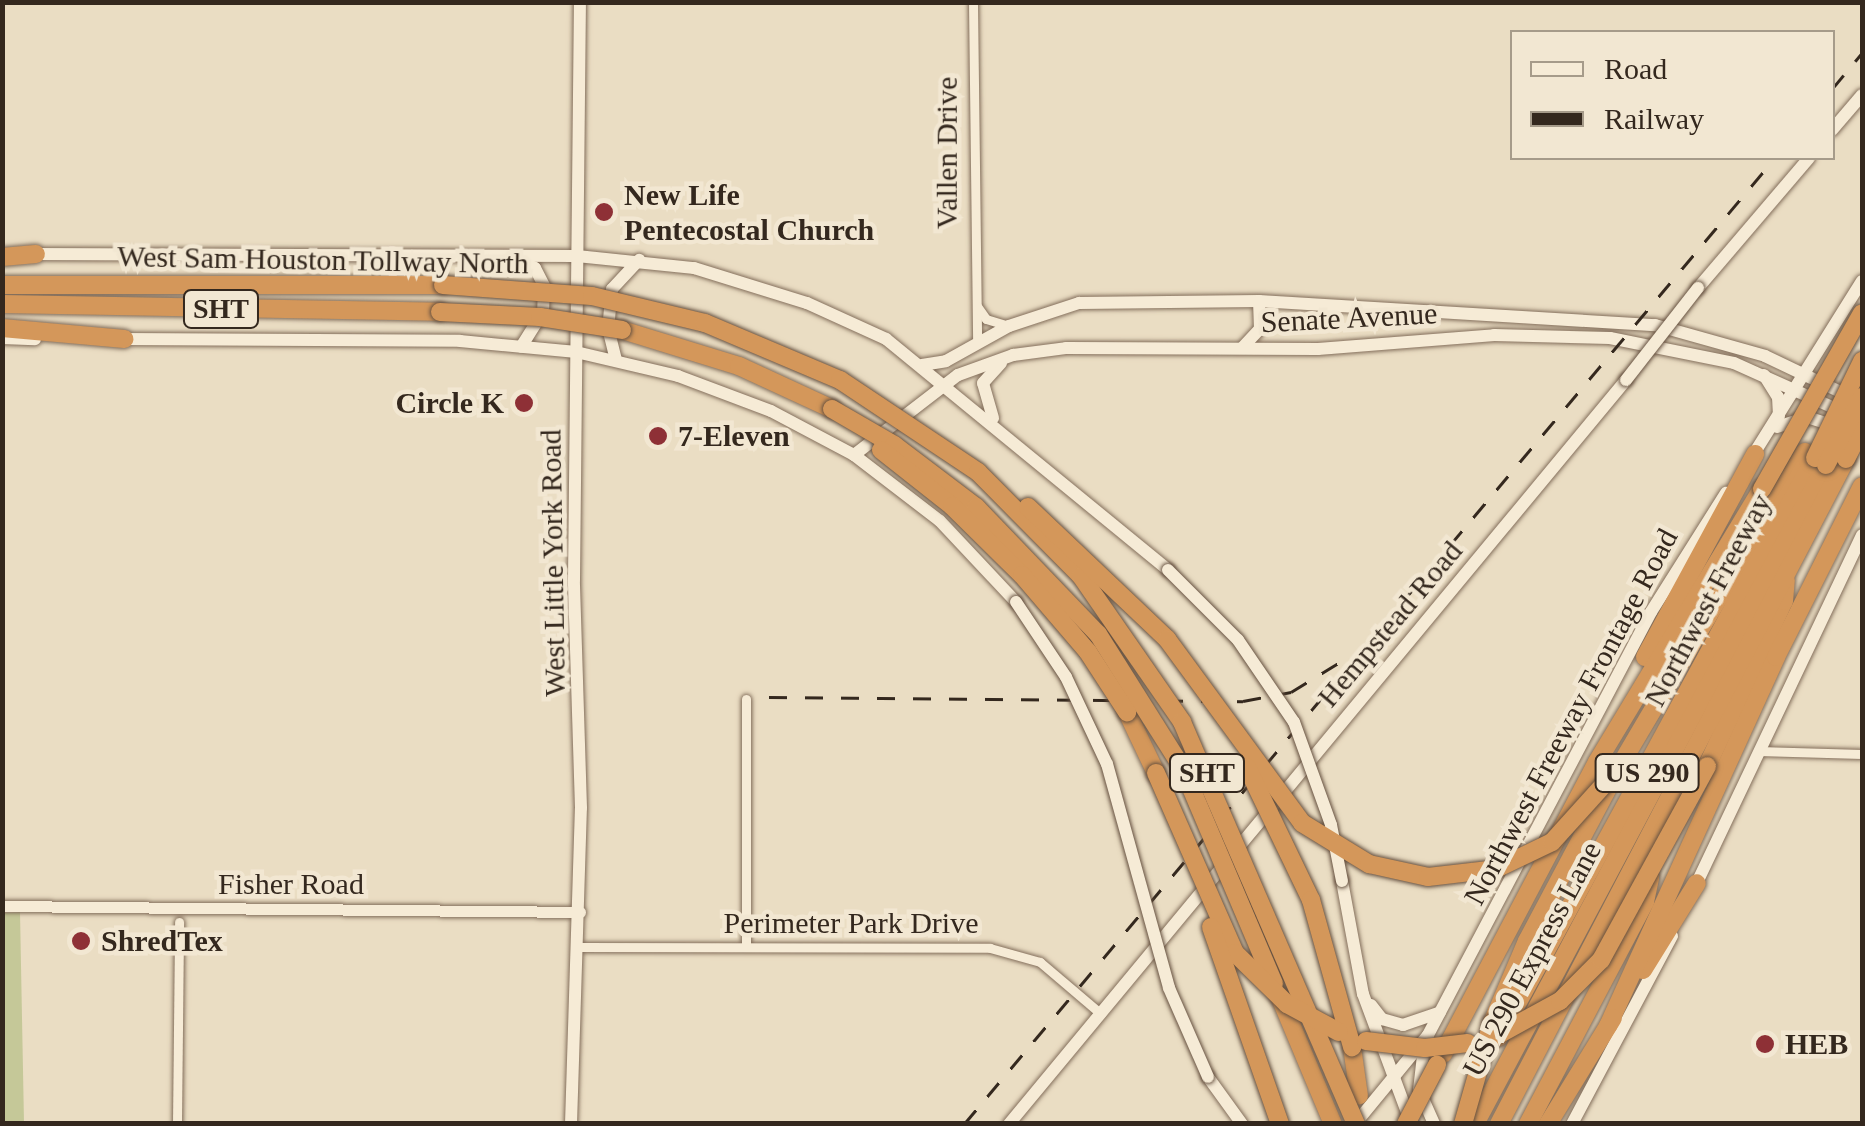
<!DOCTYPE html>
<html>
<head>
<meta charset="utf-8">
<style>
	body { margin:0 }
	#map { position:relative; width:1865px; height:1126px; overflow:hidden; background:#eaddc3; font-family:Georgia,serif }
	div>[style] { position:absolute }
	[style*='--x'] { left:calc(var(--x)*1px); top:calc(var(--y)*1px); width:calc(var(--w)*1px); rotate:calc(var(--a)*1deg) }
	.green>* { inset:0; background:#c5c898 }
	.roads { filter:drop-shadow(0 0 2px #836e5b) drop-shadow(0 0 2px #836e5b) }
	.minor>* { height:9px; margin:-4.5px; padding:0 4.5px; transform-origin:4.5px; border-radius:4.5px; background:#f6ebd6 }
	.tertiary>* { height:11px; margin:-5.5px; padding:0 5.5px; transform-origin:5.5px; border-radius:5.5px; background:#f6ebd6 }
	.secondary>* { height:12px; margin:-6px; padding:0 6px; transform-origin:6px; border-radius:6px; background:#f6ebd6 }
	.motorway>* { height:18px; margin:-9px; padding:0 9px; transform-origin:9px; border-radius:9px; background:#d4975a }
	.rail>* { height:2.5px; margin-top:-1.25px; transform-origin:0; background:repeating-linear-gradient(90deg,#34281e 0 18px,transparent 0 36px) }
	.bridges { filter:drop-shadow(0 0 2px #65503f) drop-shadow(0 0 2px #65503f) }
	.secondary-bridge>* { height:12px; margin:-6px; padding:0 6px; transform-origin:6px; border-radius:6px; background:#f6ebd6 }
	.motorway-bridge>* { height:18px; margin:-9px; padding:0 9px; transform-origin:9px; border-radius:9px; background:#d4975a }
	.dots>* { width:28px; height:28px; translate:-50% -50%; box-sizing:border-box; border:5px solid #f2e7d2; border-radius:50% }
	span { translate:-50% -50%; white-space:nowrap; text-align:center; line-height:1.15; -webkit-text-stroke:9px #f2e7d2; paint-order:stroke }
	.shield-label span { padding:2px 8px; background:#f2e7d2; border:2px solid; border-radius:8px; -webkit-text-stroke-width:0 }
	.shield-label { font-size:28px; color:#34281e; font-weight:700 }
	.street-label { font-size:30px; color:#34281e }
	.poi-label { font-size:30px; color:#34281e; font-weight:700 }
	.left { translate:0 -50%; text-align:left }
	.right { translate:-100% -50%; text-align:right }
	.frame { position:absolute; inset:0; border:5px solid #34281e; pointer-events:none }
	.legend { position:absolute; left:1510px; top:30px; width:325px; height:130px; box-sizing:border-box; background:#f2e7d2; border:2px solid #a69b8a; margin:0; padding:12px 18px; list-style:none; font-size:30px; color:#34281e }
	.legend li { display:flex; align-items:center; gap:20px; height:50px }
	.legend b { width:50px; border:2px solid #a69b8a }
</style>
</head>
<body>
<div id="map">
	<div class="green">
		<i style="clip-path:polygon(20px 912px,24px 1123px,3px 1123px,3px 913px)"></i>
	</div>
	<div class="roads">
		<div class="minor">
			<i style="--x:973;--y:2;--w:342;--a:89.3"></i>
			<i style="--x:977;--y:306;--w:16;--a:55"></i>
			<i style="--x:986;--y:319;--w:24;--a:17"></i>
			<i style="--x:1758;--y:751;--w:104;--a:1.7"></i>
			<i style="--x:579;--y:947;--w:411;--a:0.1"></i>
			<i style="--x:990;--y:948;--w:52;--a:15.6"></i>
			<i style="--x:1040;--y:962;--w:80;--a:40.4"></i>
			<i style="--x:746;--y:947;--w:248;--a:-90"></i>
			<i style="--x:177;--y:1124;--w:202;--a:-89.4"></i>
		</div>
		<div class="tertiary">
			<i style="--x:2;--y:906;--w:578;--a:0.59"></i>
		</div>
		<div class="secondary">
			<i style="--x:1832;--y:130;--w:46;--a:-49.4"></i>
			<i style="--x:30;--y:254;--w:547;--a:0.21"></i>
			<i style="--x:577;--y:256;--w:118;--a:5.9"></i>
			<i style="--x:694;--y:268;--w:118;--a:17.2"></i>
			<i style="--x:807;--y:303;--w:87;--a:24.5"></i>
			<i style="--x:886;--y:339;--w:365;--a:39.3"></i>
			<i style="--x:519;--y:260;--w:18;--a:27"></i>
			<i style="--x:535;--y:268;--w:20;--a:63"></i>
			<i style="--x:544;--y:286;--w:26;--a:92"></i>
			<i style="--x:543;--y:312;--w:41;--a:122.2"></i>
			<i style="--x:1698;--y:288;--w:171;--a:-49.5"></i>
			<i style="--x:2;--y:338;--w:33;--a:2"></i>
			<i style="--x:120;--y:339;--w:340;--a:0.3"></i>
			<i style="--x:460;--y:341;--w:117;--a:5.4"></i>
			<i style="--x:576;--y:352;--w:105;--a:13.2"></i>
			<i style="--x:678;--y:376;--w:99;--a:20.6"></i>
			<i style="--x:771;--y:411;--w:94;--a:27.9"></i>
			<i style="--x:854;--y:455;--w:108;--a:37.5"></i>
			<i style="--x:940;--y:521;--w:111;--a:46.8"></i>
			<i style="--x:1242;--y:348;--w:26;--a:-47"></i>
			<i style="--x:1260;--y:329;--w:28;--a:-92"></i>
			<i style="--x:616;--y:360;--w:32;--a:-104"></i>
			<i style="--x:608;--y:329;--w:40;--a:-84.3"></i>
			<i style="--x:612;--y:289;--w:40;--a:-47"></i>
			<i style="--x:922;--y:365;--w:24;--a:-9"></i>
			<i style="--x:946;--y:361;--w:72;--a:-29.1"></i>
			<i style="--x:1009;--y:326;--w:74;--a:-18.2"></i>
			<i style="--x:1079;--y:303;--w:180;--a:-0.6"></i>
			<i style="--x:1259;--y:301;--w:397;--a:3.5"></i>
			<i style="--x:1655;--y:325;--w:114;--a:15.7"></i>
			<i style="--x:1765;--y:356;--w:95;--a:25.5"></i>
			<i style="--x:1764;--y:375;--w:26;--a:58"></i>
			<i style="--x:1778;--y:397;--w:19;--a:87"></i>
			<i style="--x:993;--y:418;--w:36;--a:-106"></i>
			<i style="--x:983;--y:383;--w:27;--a:-48"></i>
			<i style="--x:1777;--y:427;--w:32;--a:-18"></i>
			<i style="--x:1807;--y:417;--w:32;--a:18"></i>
			<i style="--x:854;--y:455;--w:131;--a:-37.6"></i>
			<i style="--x:958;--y:375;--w:59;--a:-20"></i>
			<i style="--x:1013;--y:355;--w:53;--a:-7.5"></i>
			<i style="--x:1066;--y:348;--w:252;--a:0.2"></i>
			<i style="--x:1318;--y:349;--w:177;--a:-4.5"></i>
			<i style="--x:1494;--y:335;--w:116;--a:1.5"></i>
			<i style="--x:1610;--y:338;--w:126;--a:11.4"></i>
			<i style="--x:1734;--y:363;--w:122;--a:24.2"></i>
			<i style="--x:1750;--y:460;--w:211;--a:-58"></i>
			<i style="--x:1342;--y:881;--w:115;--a:79.5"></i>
			<i style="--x:1363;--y:994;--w:138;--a:69.6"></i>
			<i style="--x:1693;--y:891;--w:394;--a:-64.6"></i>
			<i style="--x:1371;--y:1005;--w:18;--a:52"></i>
			<i style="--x:1382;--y:1019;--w:22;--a:16"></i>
			<i style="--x:1403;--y:1025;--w:39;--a:-19"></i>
			<i style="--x:1424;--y:1047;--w:43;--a:96.6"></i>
			<i style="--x:1419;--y:1090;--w:37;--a:66"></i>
			<i style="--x:1208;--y:1077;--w:58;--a:54.1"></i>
			<i style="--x:571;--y:1124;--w:316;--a:-88.2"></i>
			<i style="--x:581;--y:808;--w:228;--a:-91.8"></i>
			<i style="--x:574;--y:580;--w:578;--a:-89.41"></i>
			<i style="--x:1009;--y:1124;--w:967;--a:-50.33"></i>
			<i style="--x:1355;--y:1124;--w:115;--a:-50.6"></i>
			<i style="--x:1428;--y:1035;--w:478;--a:-62.2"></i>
			<i style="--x:1651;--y:612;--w:141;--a:-57.8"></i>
			<i style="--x:1572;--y:1124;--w:213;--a:-62"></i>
		</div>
		<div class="motorway">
			<i style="--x:2;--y:257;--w:34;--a:-5"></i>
			<i style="--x:2;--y:285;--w:441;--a:0"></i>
			<i style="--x:2;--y:304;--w:438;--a:1"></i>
			<i style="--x:2;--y:328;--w:123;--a:5.1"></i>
			<i style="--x:622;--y:330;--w:122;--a:17.1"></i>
			<i style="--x:739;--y:366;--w:102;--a:24.8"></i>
			<i style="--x:1645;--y:657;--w:231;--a:-61.5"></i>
			<i style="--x:1127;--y:712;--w:68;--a:64.6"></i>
			<i style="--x:1707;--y:766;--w:182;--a:-65"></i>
			<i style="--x:1784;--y:601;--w:21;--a:-85"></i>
			<i style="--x:1643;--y:970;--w:102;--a:-58.2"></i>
			<i style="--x:1279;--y:995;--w:140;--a:67.3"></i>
			<i style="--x:1492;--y:1023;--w:89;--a:-66.9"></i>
			<i style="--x:1527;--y:941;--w:195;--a:-62.1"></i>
			<i style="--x:1618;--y:769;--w:368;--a:-59.5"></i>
			<i style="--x:1608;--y:1026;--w:405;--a:-65.5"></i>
			<i style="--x:1776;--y:657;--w:191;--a:-63.3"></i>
			<i style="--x:1499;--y:1037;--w:660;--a:-61.38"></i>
			<i style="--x:1352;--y:1047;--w:49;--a:81.9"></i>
			<i style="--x:1443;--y:1054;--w:330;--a:-62.2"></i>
			<i style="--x:1597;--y:762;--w:319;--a:-58.9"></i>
			<i style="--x:1475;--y:1124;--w:747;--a:-61.96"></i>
			<i style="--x:1499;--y:1124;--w:750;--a:-62.44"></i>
			<i style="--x:1528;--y:1124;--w:251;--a:-62.2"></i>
			<i style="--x:1645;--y:902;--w:25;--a:-78"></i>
			<i style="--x:1548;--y:1124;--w:124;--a:-58.5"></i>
		</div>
	</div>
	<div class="rail">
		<i style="--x:1832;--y:89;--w:47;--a:-50.2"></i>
		<i style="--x:769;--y:697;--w:474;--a:0.5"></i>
		<i style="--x:1243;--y:701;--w:49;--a:-10.6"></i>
		<i style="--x:1291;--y:692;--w:57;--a:-31.5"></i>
		<i style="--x:964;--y:1124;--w:1261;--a:-49.99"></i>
	</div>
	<div class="bridges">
		<div class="secondary-bridge">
			<i style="--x:1626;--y:380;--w:117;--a:-52"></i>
			<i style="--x:1168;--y:570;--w:99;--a:45"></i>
			<i style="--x:1238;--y:640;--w:99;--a:55.7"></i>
			<i style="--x:1294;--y:722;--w:109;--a:70.2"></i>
			<i style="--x:1331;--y:825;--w:57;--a:78.9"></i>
			<i style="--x:1016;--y:602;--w:90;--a:56.3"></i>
			<i style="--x:1066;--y:677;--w:96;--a:64.8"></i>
			<i style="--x:1107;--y:764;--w:232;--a:74.5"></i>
			<i style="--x:1169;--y:988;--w:97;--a:66.3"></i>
		</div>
		<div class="motorway-bridge">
			<i style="--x:443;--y:285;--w:149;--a:4.2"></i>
			<i style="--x:592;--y:296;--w:116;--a:13.4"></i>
			<i style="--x:705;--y:323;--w:147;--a:22.9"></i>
			<i style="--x:840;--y:380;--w:166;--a:33.7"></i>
			<i style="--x:978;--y:472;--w:146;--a:45.3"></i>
			<i style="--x:1081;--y:576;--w:178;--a:55.3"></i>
			<i style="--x:1182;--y:722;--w:438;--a:66.6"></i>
			<i style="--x:440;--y:312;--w:100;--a:2.9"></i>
			<i style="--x:540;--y:317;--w:83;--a:9"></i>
			<i style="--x:832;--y:409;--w:72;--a:30.1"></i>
			<i style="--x:894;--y:445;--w:103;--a:37.1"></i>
			<i style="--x:976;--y:507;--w:176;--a:46.2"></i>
			<i style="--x:1098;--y:634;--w:160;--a:57.8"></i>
			<i style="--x:1183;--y:769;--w:233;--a:67"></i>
			<i style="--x:881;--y:450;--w:90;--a:38.3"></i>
			<i style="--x:952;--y:506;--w:98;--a:44.6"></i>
			<i style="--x:1022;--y:575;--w:101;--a:49.4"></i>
			<i style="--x:1088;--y:652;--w:72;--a:57"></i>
			<i style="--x:1815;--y:458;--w:108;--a:-64.1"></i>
			<i style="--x:1846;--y:459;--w:35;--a:-63"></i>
			<i style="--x:1826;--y:465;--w:77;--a:-62.1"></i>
			<i style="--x:1762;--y:489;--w:202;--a:-60.4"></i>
			<i style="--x:1028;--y:507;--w:192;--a:43.5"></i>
			<i style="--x:1167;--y:639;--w:228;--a:53.7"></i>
			<i style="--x:1302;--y:823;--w:79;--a:31.5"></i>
			<i style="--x:1369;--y:864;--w:60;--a:12.4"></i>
			<i style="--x:1428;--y:877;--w:68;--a:-6.7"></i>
			<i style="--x:1496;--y:869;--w:62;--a:-25.7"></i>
			<i style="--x:1552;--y:842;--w:98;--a:-47.9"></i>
			<i style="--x:1247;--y:767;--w:148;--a:64.3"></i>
			<i style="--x:1311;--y:900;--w:153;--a:74.4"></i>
			<i style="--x:1156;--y:773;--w:197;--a:66.3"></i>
			<i style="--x:1235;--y:953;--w:73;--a:44.4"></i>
			<i style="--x:1287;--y:1004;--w:59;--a:28.3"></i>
			<i style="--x:1211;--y:927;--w:209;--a:70.7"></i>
			<i style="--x:1496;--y:1036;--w:73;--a:-28.7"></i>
			<i style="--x:1560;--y:1001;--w:58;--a:-45"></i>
			<i style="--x:1601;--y:960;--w:221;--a:-61.3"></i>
			<i style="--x:1366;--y:1041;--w:59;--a:6.8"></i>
			<i style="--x:1425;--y:1048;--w:43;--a:-6.6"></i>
			<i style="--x:1406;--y:1124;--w:67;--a:-62.3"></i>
			<i style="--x:1463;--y:1124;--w:105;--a:-74"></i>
		</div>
	</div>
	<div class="dots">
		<i style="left:604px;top:212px;background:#8e3036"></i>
		<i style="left:524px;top:403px;background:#8e3036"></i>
		<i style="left:658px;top:436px;background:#8e3036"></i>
		<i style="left:81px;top:941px;background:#8e3036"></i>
		<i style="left:1765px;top:1044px;background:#8e3036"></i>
	</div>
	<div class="shield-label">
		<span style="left:221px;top:309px">SHT</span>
		<span style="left:1207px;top:773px">SHT</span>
		<span style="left:1647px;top:773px">US 290</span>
	</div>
	<div class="street-label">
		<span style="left:947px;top:153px;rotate:-90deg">Vallen Drive</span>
		<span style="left:323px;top:260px;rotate:1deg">West Sam Houston Tollway North</span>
		<span style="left:1349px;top:318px;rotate:-3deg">Senate Avenue</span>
		<span style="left:553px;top:563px;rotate:-91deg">West Little York Road</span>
		<span style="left:1708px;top:600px;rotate:-62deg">Northwest Freeway</span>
		<span style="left:1390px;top:624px;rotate:-50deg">Hempstead Road</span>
		<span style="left:1571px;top:717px;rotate:-62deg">Northwest Freeway Frontage Road</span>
		<span style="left:291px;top:884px">Fisher Road</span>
		<span style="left:851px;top:923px">Perimeter Park Drive</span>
		<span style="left:1532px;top:959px;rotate:-62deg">US 290 Express Lane</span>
	</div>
	<div class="poi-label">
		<span class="left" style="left:624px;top:212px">New Life<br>Pentecostal Church</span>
		<span class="right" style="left:504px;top:403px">Circle K</span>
		<span class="left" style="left:678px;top:436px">7-Eleven</span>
		<span class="left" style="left:101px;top:941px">ShredTex</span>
		<span class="left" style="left:1785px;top:1044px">HEB</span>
	</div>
	<div class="frame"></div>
	<ul class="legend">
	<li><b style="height:12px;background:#f6ebd6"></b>Road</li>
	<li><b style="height:12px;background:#34281e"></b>Railway</li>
	</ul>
</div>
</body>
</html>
